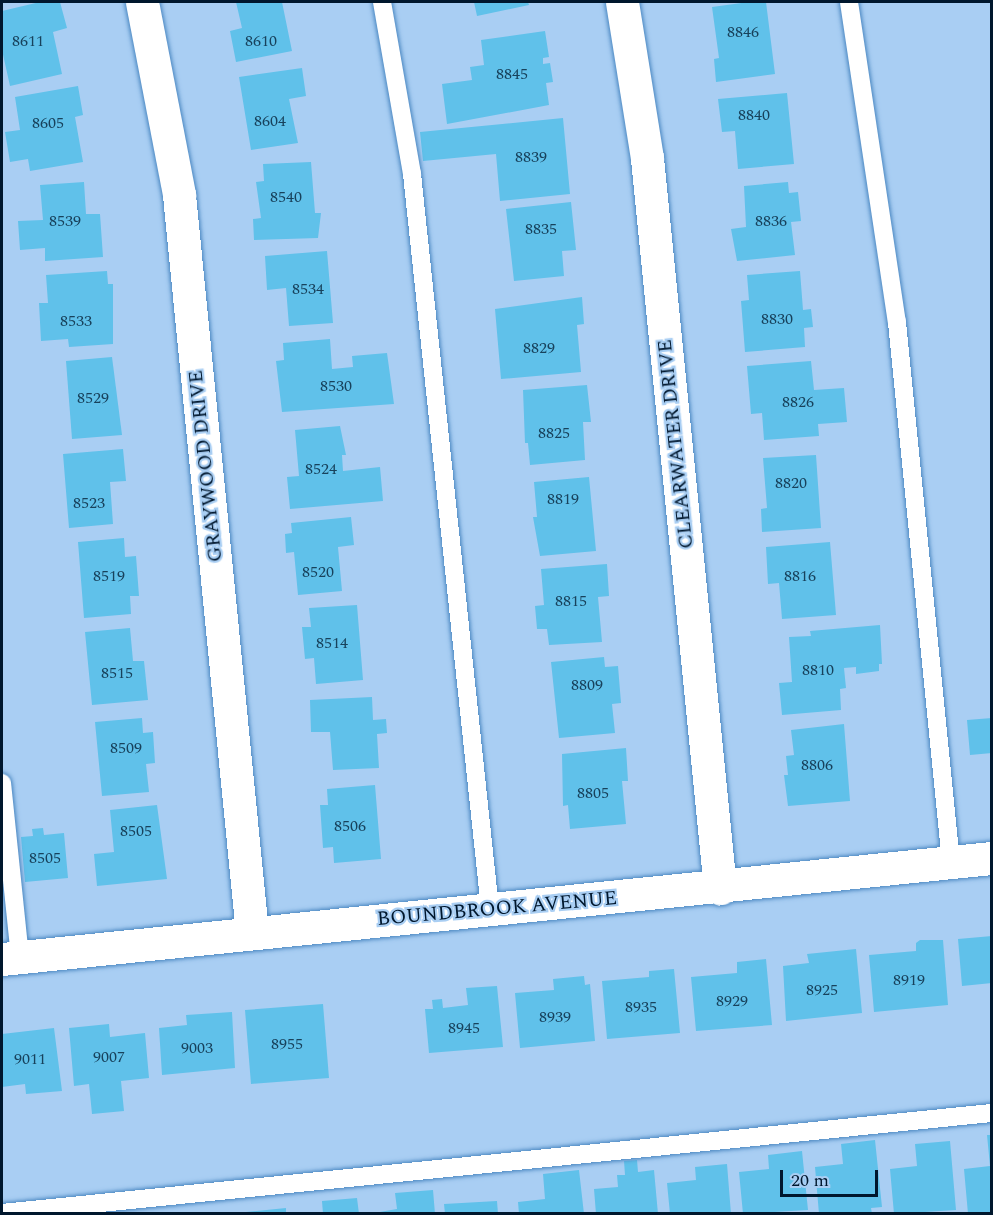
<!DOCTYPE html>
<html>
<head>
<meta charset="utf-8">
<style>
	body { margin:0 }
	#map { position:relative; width:993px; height:1215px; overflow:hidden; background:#a9cef3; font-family:Spectral,serif }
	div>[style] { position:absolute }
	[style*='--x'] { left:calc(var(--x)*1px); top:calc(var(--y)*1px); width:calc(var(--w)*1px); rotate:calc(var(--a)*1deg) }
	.building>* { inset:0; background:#60c1ea }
	.roads { filter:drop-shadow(0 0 2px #4b88c2) drop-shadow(0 0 2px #4b88c2) }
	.lane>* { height:18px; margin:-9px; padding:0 9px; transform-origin:9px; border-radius:9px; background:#fff }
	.street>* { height:33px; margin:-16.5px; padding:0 16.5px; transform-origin:16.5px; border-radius:16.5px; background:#fff }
	.secondary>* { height:33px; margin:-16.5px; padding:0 16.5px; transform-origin:16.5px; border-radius:16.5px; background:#fff }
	span { translate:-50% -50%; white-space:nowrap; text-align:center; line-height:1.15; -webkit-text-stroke:4.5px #a9cef3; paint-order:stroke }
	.number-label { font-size:16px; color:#18425c }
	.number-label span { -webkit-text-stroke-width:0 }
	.street-label { font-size:20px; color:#00172d }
	.frame { position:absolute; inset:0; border:3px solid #00172d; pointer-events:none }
	.scale { position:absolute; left:780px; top:1170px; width:98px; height:27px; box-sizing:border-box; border:3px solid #00172d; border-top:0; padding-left:8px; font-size:18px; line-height:21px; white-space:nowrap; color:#00172d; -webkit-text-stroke:4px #a9cef3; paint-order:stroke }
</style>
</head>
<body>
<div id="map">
	<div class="building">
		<i style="clip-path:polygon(40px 2px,60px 2px,67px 28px,53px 32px,62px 74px,10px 86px,2px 50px,2px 11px)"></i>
		<i style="clip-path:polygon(236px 2px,282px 2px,292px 51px,236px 62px,230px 31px,242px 28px)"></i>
		<i style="clip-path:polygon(474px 2px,528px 2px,529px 5px,477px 16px)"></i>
		<i style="clip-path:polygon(749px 2px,766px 2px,775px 74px,716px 82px,714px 59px,719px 58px,712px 7px)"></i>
		<i style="clip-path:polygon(545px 31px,549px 57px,543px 58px,543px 64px,550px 63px,553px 82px,546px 83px,549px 105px,447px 124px,442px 84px,472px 80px,470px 67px,484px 65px,481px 40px)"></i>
		<i style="clip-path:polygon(302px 68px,306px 96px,289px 99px,298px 143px,251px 150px,239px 77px)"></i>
		<i style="clip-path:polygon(78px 86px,83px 115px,75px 117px,83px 162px,30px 171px,28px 159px,10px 162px,5px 132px,20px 130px,15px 97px)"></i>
		<i style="clip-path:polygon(787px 93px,794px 164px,738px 169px,735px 131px,722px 132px,718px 99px)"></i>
		<i style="clip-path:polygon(563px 118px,570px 194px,500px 201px,496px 154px,423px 161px,420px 132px)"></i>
		<i style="clip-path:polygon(311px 162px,315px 213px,321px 213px,318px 238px,254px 240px,253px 219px,261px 218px,256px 182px,264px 181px,263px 164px)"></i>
		<i style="clip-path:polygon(84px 182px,86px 214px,100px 214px,103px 257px,45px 261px,45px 248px,20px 250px,18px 221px,43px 220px,40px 185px)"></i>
		<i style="clip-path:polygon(788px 182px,789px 193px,798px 192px,801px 221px,791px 222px,795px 255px,737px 261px,731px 229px,746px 227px,744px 186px)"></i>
		<i style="clip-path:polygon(571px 202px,576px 250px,562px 251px,564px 276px,514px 281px,506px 209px)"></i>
		<i style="clip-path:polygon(327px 251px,333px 323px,289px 326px,286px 288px,267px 290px,265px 256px)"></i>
		<i style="clip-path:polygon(107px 271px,108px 284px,113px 284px,113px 344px,69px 347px,68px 339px,41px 341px,39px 303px,48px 303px,46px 275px)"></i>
		<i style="clip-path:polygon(800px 271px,803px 310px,811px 309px,813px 327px,804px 328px,805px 347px,745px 352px,741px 301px,749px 300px,747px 275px)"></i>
		<i style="clip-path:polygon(582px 297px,584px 324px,577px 325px,581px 372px,501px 379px,495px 309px)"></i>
		<i style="clip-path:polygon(330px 339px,332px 369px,353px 367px,352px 356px,387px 353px,394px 404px,282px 412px,276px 361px,284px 360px,283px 343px)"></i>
		<i style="clip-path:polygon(112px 357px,122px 435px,72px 439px,66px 361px)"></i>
		<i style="clip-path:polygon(811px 361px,814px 390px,844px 388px,847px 422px,818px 424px,819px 436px,764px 440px,762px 413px,751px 414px,747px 366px)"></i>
		<i style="clip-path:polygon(587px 385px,591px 422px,583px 422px,585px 460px,530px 465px,528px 443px,525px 443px,523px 390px)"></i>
		<i style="clip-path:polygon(340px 426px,346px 455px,342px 455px,343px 471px,380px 467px,383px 501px,290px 509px,287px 477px,299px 476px,295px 430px)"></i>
		<i style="clip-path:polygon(123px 449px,126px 481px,110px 482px,113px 524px,69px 528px,63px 454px)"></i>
		<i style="clip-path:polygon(816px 455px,821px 528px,762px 532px,761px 509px,767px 508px,763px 458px)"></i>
		<i style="clip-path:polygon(589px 477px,596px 551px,540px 556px,533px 517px,537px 517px,534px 482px)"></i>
		<i style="clip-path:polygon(351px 517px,354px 545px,338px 547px,342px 591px,298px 595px,294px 552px,286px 553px,285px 534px,292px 533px,291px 523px)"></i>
		<i style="clip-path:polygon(124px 538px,125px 557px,136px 556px,139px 596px,130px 596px,131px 614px,84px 618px,78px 542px)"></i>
		<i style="clip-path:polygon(830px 542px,836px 615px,782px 619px,779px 583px,768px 584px,766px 547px)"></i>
		<i style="clip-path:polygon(607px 564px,609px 596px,598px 597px,602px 642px,549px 645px,547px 629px,537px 629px,535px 606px,544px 605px,541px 569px)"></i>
		<i style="clip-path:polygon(357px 605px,363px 680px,316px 684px,314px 658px,305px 659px,302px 627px,311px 627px,309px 608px)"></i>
		<i style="clip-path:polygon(880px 625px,882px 664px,879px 664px,879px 671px,856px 674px,856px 667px,844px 668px,846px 688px,840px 689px,841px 710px,782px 715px,779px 683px,792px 682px,789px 637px,811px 636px,810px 631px)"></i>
		<i style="clip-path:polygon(130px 628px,133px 661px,144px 661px,148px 700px,92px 705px,85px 632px)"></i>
		<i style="clip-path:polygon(604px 657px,605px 667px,618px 666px,621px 703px,612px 704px,615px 733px,559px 738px,551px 662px)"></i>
		<i style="clip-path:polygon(372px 697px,373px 720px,386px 719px,387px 733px,377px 734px,379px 768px,333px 770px,330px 732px,311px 732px,310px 700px)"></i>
		<i style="clip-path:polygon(142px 718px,143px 733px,153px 732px,155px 763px,146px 764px,149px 792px,102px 796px,95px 722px)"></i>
		<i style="clip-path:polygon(992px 718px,992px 753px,970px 755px,967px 720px)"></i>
		<i style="clip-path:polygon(844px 724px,850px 801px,788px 806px,784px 775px,788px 775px,786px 756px,794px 755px,791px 730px)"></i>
		<i style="clip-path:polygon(626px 748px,628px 781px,622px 781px,626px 824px,570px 829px,568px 805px,563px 806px,562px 754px)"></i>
		<i style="clip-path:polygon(375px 785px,381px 859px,334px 863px,333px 847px,323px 848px,320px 805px,328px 805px,327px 789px)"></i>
		<i style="clip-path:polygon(157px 805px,167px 879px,97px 886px,94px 854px,114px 852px,110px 810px)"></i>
		<i style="clip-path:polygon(43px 828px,44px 835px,64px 833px,68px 878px,25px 882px,21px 837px,33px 836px,32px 829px)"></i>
		<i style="clip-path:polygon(992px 936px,992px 983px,962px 986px,958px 939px)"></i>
		<i style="clip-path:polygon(920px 940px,943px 940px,948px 1005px,874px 1012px,869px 955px,916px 951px,916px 943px)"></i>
		<i style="clip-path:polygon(856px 949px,862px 1013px,786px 1021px,783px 966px,809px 963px,807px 954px)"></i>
		<i style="clip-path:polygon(766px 959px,772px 1025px,696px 1031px,691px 977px,737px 973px,737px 962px)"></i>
		<i style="clip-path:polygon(674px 969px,680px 1033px,607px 1039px,602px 981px,649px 977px,649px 971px)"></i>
		<i style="clip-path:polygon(584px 976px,585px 985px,590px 984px,595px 1041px,520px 1048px,515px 993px,554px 990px,553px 979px)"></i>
		<i style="clip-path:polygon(497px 986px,503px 1047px,429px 1053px,425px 1009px,433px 1009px,432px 1000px,442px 999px,443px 1008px,468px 1005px,466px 988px)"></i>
		<i style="clip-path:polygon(323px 1004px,329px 1078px,251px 1084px,245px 1010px)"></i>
		<i style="clip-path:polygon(232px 1012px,235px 1068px,162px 1075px,159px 1028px,187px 1025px,186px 1015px)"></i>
		<i style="clip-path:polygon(109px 1024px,110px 1037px,145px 1033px,149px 1078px,121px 1081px,124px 1111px,92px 1114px,89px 1084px,74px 1086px,69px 1028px)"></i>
		<i style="clip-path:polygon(54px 1028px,62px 1091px,26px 1094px,25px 1084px,2px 1087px,2px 1034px)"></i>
		<i style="clip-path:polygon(987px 1135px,992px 1135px,992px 1214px,968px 1214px,964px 1169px,990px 1166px)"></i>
		<i style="clip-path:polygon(875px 1140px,882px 1207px,871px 1208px,872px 1214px,819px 1214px,815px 1167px,843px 1164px,841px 1144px)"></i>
		<i style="clip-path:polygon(950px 1141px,956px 1210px,894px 1214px,890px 1169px,917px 1166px,915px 1144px)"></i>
		<i style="clip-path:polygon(802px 1151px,808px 1210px,743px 1214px,739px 1172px,769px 1169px,768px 1155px)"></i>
		<i style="clip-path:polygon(637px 1160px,638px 1172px,654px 1170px,658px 1214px,596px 1214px,594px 1189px,618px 1187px,617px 1175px,625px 1175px,624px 1161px)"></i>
		<i style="clip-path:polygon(727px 1164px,731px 1214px,670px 1214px,667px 1183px,696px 1180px,695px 1167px)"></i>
		<i style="clip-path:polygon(579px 1170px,584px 1214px,519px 1214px,518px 1202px,545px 1199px,543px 1174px)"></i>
		<i style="clip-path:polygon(433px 1190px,435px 1214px,368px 1214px,397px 1209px,395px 1193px)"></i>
		<i style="clip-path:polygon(357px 1198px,359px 1214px,323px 1214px,322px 1201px)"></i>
		<i style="clip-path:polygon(497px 1201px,498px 1214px,445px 1214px,444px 1204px)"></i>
		<i style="clip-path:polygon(286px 1208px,286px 1214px,246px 1214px,246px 1212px)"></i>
	</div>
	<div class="roads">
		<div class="lane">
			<i style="--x:382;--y:2;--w:175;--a:80.1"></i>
			<i style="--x:412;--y:174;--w:739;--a:83.94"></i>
			<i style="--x:849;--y:2;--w:324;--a:81.5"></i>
			<i style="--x:897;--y:322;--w:543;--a:84.29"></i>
			<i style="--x:2;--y:783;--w:175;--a:84.1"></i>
			<i style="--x:2;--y:1213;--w:995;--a:-5.77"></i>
		</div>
		<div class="street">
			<i style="--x:142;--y:2;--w:197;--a:79.1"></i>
			<i style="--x:179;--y:195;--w:742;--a:84.35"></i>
			<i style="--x:622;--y:2;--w:158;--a:80.9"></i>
			<i style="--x:647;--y:158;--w:734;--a:84.29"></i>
		</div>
		<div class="secondary">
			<i style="--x:2;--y:959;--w:995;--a:-5.83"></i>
		</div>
	</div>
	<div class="number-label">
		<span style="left:743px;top:32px">8846</span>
		<span style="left:28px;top:41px">8611</span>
		<span style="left:261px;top:41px">8610</span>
		<span style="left:512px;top:74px">8845</span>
		<span style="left:754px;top:115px">8840</span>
		<span style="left:270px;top:121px">8604</span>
		<span style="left:48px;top:123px">8605</span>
		<span style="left:531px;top:157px">8839</span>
		<span style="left:286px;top:197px">8540</span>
		<span style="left:65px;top:221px">8539</span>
		<span style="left:771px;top:221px">8836</span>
		<span style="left:541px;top:229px">8835</span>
		<span style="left:308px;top:289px">8534</span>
		<span style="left:777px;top:319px">8830</span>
		<span style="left:76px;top:321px">8533</span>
		<span style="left:539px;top:348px">8829</span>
		<span style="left:336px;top:386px">8530</span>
		<span style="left:93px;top:398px">8529</span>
		<span style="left:798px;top:402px">8826</span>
		<span style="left:554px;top:433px">8825</span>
		<span style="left:321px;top:469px">8524</span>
		<span style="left:791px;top:483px">8820</span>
		<span style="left:563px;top:499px">8819</span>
		<span style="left:89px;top:503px">8523</span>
		<span style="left:318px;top:572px">8520</span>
		<span style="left:109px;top:576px">8519</span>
		<span style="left:800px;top:576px">8816</span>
		<span style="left:571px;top:601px">8815</span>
		<span style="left:332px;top:643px">8514</span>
		<span style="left:818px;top:670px">8810</span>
		<span style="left:117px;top:673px">8515</span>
		<span style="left:587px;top:685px">8809</span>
		<span style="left:126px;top:748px">8509</span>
		<span style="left:817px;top:765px">8806</span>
		<span style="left:593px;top:793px">8805</span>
		<span style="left:350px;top:826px">8506</span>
		<span style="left:136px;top:831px">8505</span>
		<span style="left:45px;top:858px">8505</span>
		<span style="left:909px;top:980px">8919</span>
		<span style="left:822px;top:990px">8925</span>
		<span style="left:732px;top:1001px">8929</span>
		<span style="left:641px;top:1007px">8935</span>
		<span style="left:555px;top:1017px">8939</span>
		<span style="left:464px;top:1028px">8945</span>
		<span style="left:287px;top:1044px">8955</span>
		<span style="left:197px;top:1048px">9003</span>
		<span style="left:109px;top:1057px">9007</span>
		<span style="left:30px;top:1059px">9011</span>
	</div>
	<div class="street-label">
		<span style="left:676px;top:444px;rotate:-96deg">CLEARWATER DRIVE</span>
		<span style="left:206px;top:466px;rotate:-96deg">GRAYWOOD DRIVE</span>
		<span style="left:497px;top:909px;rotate:-5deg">BOUNDBROOK AVENUE</span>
	</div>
	<div class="frame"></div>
	<div class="scale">20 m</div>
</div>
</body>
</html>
